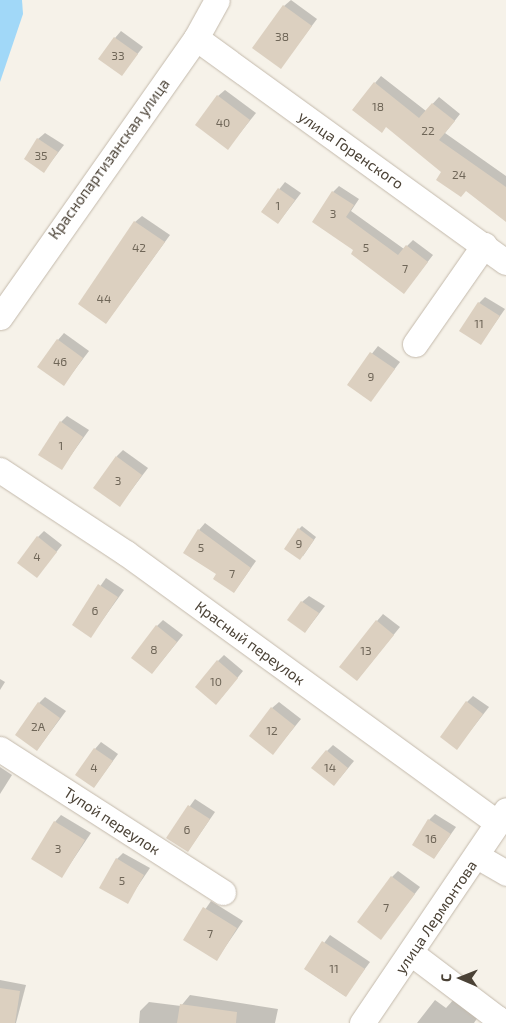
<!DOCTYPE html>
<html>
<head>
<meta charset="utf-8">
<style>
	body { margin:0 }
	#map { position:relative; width:506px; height:1023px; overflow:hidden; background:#f6f2e9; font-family:"Exo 2",sans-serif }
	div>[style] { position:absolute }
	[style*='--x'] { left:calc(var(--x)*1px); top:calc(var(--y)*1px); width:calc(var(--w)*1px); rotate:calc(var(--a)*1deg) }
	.water>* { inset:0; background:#a1d8f8 }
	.shadow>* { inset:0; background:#0003 }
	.building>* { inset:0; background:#dcd0c0 }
	.roads { filter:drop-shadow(0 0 1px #c3b9ab) drop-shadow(0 0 1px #c3b9ab) }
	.minor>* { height:25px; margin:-12.5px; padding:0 12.5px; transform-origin:12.5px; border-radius:12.5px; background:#fff }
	span { translate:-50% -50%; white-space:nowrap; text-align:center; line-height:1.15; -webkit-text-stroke:4px #fff; paint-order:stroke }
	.number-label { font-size:12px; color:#6f6658 }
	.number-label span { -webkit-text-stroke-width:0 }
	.street-label { font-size:15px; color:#4b4236 }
	.north { position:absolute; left:436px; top:953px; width:50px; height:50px; -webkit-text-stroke:4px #fff; paint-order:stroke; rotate:271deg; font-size:14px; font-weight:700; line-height:20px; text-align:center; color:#4b4236 }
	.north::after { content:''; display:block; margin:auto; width:18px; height:22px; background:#4b4236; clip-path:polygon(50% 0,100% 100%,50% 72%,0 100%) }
</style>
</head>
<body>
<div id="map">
	<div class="water">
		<i style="clip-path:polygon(0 0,22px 0,23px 14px,0 82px)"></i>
	</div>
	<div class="shadow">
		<i style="clip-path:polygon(291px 0,317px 19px,281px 67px,284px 6px)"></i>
		<i style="clip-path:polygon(121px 31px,143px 47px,122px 74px,115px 38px)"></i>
		<i style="clip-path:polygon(381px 76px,426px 111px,439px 97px,460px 114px,445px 133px,506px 176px,506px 220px,443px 172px,375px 83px)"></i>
		<i style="clip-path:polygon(225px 90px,256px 113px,228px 148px,218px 96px)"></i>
		<i style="clip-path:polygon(45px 133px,64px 145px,44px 171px,38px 139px)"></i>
		<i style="clip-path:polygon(285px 182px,301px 193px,278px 223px,262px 211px)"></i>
		<i style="clip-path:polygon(339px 186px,359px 199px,351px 211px,404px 249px,413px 240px,433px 255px,409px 286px,355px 249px,333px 192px)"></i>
		<i style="clip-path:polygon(142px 216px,170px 235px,106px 323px,135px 222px)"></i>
		<i style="clip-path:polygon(485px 297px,505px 309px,481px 343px,479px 303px)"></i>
		<i style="clip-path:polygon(64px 333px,89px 351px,64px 384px,58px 340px)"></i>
		<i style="clip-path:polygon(378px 346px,400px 362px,371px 400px,348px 384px)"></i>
		<i style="clip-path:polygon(67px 416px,89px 430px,61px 469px,61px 422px)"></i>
		<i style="clip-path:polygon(123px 450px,148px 468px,120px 505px,117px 456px)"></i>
		<i style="clip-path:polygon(205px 523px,256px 561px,234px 592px,199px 530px)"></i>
		<i style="clip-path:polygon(302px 526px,316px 537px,303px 556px,299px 529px)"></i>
		<i style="clip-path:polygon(44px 531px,62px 545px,37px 576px,38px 537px)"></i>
		<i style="clip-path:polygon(106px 578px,124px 590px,91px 636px,73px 625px)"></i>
		<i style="clip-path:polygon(309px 596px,325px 606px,305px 632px,302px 602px)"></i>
		<i style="clip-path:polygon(383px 614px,400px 627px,357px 680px,377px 621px)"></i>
		<i style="clip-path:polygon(163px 620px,183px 635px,152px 673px,157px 626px)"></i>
		<i style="clip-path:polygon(224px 655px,243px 671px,222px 697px,218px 661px)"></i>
		<i style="clip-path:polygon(0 679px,5px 682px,0 690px)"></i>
		<i style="clip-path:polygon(473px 696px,489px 707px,457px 748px,467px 702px)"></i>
		<i style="clip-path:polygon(45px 697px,66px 711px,37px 750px,39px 703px)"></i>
		<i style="clip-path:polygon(279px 702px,301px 719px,279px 746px,272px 708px)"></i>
		<i style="clip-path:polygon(101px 742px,118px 754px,94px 787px,95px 749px)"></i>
		<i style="clip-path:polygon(333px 745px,354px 761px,340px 778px,327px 751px)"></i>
		<i style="clip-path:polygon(0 767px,12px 775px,0 794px)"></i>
		<i style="clip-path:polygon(195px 799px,215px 812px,188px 851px,167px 838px)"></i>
		<i style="clip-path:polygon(435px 814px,456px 827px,434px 858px,429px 820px)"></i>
		<i style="clip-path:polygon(61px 815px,91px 833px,62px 876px,55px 822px)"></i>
		<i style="clip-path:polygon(123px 853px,150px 868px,127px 902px,117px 859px)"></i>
		<i style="clip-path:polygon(398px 871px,420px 887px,381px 938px,392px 877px)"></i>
		<i style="clip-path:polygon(211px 901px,243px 921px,217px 959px,185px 939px)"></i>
		<i style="clip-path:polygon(330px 935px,370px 962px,345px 996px,305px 969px)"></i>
		<i style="clip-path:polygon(0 980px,26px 985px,16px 1023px,0 1023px)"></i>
		<i style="clip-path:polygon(190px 995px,278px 1009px,275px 1023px,139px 1023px,140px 1011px,149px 1002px,181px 1006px)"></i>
		<i style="clip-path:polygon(455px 998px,480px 1014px,474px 1023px,417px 1023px,435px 1000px,446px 1008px)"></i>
	</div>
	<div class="building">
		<i style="clip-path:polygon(283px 5px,312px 26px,281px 69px,252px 48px)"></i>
		<i style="clip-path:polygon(114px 37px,138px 54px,122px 76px,98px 59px)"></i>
		<i style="clip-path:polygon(374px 82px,419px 118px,432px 103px,455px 121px,439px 140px,506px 187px,506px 222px,466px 191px,461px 197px,436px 180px,441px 172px,386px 127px,382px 133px,352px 110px)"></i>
		<i style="clip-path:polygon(217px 95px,250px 120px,228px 150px,195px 125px)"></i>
		<i style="clip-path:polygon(37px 138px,58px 152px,44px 173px,24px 159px)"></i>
		<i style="clip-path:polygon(278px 188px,295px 200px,278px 224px,261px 212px)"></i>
		<i style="clip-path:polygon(332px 191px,354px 205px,346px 217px,398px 255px,406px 245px,428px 262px,404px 294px,351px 254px,353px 250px,312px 222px)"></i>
		<i style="clip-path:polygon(134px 221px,165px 242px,106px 324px,78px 304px)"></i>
		<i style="clip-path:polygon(478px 302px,500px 316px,481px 345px,459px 331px)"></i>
		<i style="clip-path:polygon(57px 339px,83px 358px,64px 386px,37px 367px)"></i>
		<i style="clip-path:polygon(370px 352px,395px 369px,371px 402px,347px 385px)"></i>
		<i style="clip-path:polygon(60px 421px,83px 437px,62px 470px,38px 455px)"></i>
		<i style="clip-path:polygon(116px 456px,142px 475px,120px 507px,93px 488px)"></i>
		<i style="clip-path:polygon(298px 528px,314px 540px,300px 560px,284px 549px)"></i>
		<i style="clip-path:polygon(198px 529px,251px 568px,234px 593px,213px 579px,216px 574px,183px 553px)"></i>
		<i style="clip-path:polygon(37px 536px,57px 552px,37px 578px,17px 563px)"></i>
		<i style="clip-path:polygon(98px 584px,118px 597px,91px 638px,72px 625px)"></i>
		<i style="clip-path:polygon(301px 601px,319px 613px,305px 633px,287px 620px)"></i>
		<i style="clip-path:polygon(376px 620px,394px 635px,357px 681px,339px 667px)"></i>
		<i style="clip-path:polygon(156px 625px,177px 642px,152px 674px,131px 658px)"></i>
		<i style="clip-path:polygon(217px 660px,238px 678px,216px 705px,195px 687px)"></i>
		<i style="clip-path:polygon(466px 701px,483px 714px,457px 750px,440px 737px)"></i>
		<i style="clip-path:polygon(38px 702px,60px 718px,37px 751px,15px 735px)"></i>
		<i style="clip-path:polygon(271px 707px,295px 726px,273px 755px,249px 736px)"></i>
		<i style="clip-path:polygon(94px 748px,113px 761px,94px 788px,75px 775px)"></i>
		<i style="clip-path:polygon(326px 750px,348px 768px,334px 786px,311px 768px)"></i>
		<i style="clip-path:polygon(188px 805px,210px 819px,188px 852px,166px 838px)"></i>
		<i style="clip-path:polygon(428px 819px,451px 834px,434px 859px,412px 845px)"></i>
		<i style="clip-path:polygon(54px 821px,85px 840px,62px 878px,31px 859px)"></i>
		<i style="clip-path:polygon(116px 858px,144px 875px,128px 904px,99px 888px)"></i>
		<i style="clip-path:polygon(391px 876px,415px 894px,381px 940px,357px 922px)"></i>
		<i style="clip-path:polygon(203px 907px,237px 928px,217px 961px,183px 940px)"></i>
		<i style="clip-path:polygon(322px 941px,365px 969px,346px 997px,304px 969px)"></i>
		<i style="clip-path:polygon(0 988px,20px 991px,15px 1023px,0 1023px)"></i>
		<i style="clip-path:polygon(180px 1004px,237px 1012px,236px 1023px,177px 1023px)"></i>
	</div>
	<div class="roads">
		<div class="minor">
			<i style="--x:196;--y:38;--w:382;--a:35.9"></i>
			<i style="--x:0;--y:317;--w:341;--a:-54.9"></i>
			<i style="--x:196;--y:38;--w:43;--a:-61.1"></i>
			<i style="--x:415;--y:344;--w:121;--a:-55.1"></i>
			<i style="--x:0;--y:470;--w:151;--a:33.4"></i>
			<i style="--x:126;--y:553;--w:459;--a:36"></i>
			<i style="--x:0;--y:749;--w:265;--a:32.7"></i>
			<i style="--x:477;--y:856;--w:34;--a:30"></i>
			<i style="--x:411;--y:953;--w:108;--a:37.1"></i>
			<i style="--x:497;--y:1018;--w:5;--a:101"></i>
			<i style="--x:362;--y:1023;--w:257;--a:-55.9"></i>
		</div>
	</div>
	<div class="number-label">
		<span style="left:282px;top:37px">38</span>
		<span style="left:118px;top:56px">33</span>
		<span style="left:378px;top:107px">18</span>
		<span style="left:223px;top:123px">40</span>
		<span style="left:428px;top:131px">22</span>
		<span style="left:41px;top:156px">35</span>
		<span style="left:459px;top:175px">24</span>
		<span style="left:278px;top:206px">1</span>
		<span style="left:333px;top:214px">3</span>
		<span style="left:139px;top:248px">42</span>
		<span style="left:366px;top:248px">5</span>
		<span style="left:405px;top:269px">7</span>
		<span style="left:104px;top:299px">44</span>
		<span style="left:479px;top:324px">11</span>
		<span style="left:60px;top:362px">46</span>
		<span style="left:371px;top:377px">9</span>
		<span style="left:61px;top:446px">1</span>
		<span style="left:118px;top:481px">3</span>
		<span style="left:299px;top:544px">9</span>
		<span style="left:201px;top:548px">5</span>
		<span style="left:37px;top:557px">4</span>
		<span style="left:232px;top:574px">7</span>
		<span style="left:95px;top:611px">6</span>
		<span style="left:154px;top:650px">8</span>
		<span style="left:366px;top:651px">13</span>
		<span style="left:216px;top:682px">10</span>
		<span style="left:38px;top:727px">2А</span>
		<span style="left:272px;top:731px">12</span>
		<span style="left:94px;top:768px">4</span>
		<span style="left:330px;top:768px">14</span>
		<span style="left:187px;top:830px">6</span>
		<span style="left:431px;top:839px">16</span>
		<span style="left:58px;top:849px">3</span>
		<span style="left:122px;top:881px">5</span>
		<span style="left:386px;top:908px">7</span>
		<span style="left:210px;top:934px">7</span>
		<span style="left:334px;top:969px">11</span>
	</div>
	<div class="street-label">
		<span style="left:351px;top:150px;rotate:35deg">улица Горенского</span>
		<span style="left:109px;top:159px;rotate:-54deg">Краснопартизанская улица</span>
		<span style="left:250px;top:643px;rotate:36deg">Красный переулок</span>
		<span style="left:112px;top:821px;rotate:33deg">Тупой переулок</span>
		<span style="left:436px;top:917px;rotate:-56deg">улица Лермонтова</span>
	</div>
	<div class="north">С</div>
</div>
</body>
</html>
